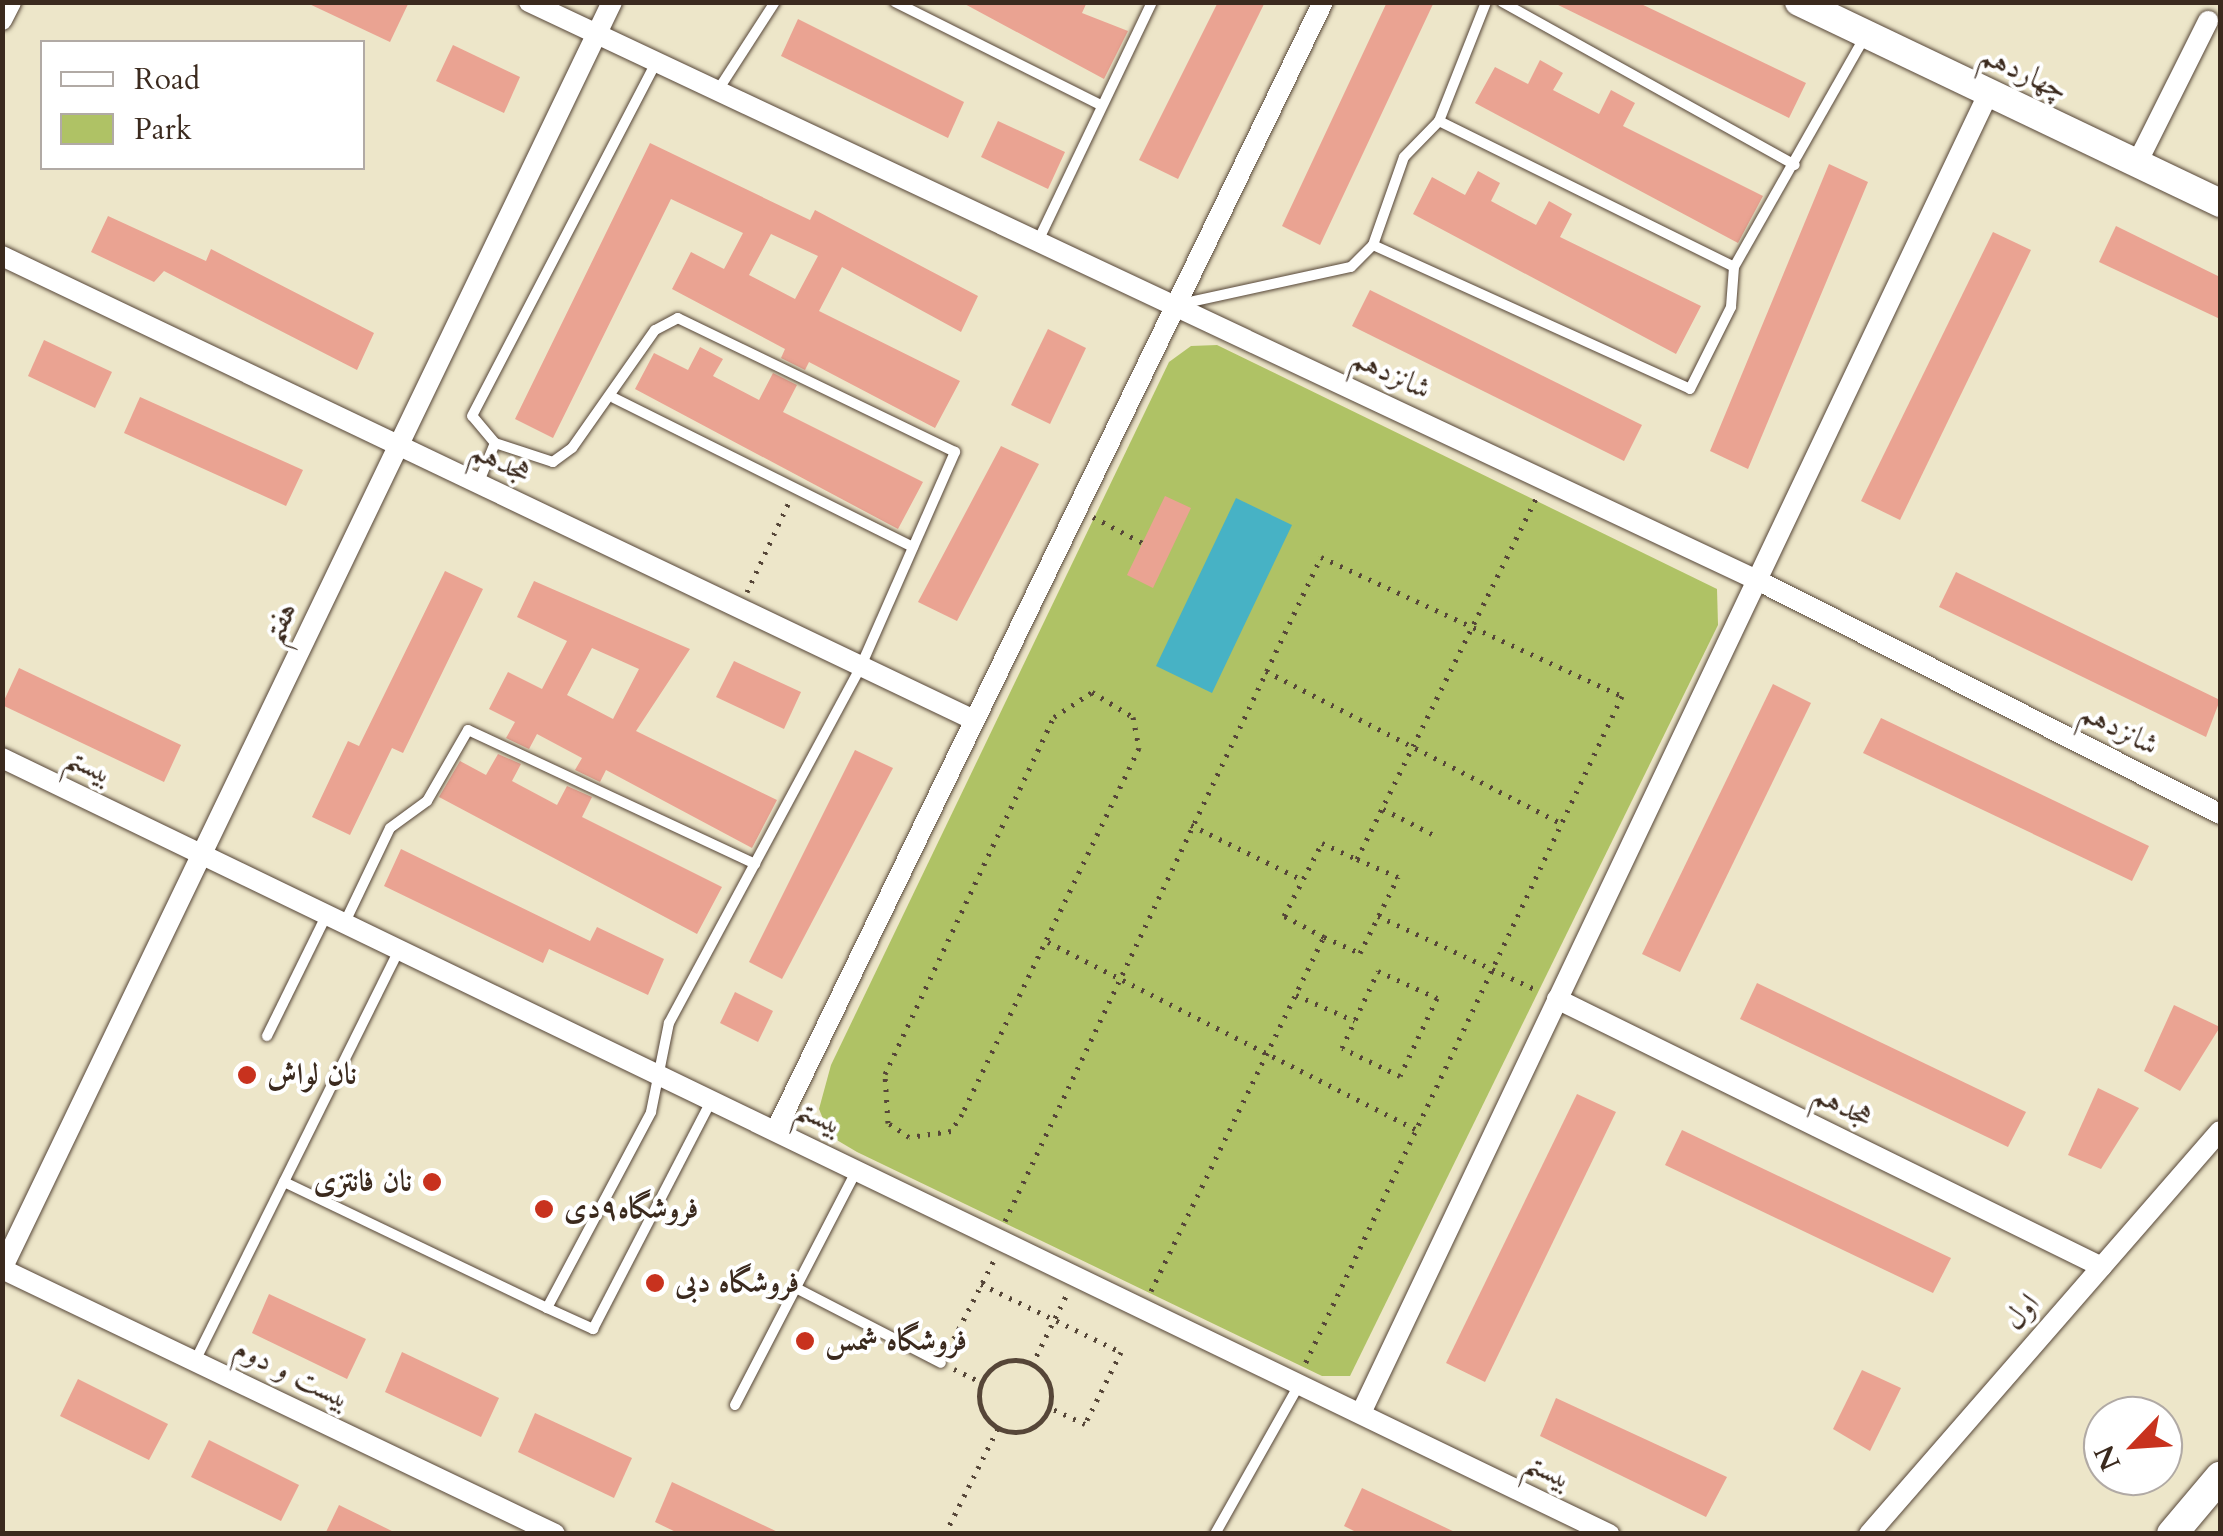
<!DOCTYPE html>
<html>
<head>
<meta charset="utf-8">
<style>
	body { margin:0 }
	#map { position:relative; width:2223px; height:1536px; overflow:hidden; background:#ede6c9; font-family:Cardo,Amiri,serif }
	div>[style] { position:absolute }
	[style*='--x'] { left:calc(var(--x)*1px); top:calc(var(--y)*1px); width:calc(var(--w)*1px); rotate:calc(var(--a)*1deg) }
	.green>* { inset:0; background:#afc265 }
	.water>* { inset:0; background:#47b2c5 }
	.building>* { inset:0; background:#eaa392 }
	.path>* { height:5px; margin-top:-2.5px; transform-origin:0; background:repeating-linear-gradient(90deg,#564638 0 2.5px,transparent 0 10.5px) }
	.path>.ring { margin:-2.5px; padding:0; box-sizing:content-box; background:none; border:5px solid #564638; border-radius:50% }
	.roads { filter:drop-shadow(0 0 2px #564638) drop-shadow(0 0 2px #564638) }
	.service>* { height:10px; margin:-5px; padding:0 5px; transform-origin:5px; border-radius:5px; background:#fff }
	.minor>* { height:20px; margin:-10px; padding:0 10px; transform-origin:10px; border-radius:10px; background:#fff }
	.secondary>* { height:28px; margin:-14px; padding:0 14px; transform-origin:14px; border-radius:14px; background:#fff }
	.primary>* { height:30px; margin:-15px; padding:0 15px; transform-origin:15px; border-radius:15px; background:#fff }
	.dots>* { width:28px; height:28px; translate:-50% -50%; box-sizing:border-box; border:5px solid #fff; border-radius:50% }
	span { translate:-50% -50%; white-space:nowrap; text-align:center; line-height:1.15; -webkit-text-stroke:8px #fff; paint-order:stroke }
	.street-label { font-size:30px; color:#3b2a1e }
	.poi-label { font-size:30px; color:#3b2a1e; font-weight:700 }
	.left { translate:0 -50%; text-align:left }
	.right { translate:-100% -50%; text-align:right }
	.frame { position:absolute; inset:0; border:5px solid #3b2a1e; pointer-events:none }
	.legend { position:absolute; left:40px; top:40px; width:325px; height:130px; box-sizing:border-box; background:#fff; border:2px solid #b1aaa5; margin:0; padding:12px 18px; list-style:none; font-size:30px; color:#3b2a1e }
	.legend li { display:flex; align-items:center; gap:20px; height:50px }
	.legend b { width:50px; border:2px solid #b1aaa5 }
	.north { position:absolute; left:2083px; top:1396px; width:100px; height:100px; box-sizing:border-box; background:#fff; border:2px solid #b1aaa5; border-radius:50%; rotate:245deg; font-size:28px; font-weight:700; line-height:40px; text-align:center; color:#3b2a1e }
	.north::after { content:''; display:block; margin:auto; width:35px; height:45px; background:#c8321e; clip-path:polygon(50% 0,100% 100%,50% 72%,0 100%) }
</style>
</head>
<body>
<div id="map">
	<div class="green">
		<i style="clip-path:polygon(1217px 345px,1717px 589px,1718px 625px,1350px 1376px,1322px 1376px,857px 1152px,830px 1136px,819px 1109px,831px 1065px,1169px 362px,1191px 346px)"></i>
	</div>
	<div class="water">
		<i style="clip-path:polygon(1236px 498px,1292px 525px,1212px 693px,1156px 666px)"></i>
	</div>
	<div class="building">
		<i style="clip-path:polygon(305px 2px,409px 2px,390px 42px)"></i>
		<i style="clip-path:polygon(961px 2px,1087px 2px,1082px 13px,1128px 31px,1104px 79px)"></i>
		<i style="clip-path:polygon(1218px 2px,1265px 2px,1178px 179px,1139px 160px)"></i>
		<i style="clip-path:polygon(1387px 2px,1434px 2px,1320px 245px,1282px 226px)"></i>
		<i style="clip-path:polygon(1552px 2px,1637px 2px,1806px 83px,1789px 118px)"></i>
		<i style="clip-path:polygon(798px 19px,964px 102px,948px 138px,781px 56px)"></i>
		<i style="clip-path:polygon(453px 45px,520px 77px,504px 113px,436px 81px)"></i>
		<i style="clip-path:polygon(1540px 60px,1563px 73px,1553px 90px,1599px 114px,1611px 90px,1635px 103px,1623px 126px,1763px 196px,1738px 243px,1475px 103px,1495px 67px,1528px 84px)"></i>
		<i style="clip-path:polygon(998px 121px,1065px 152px,1048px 189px,981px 157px)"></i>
		<i style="clip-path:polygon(evenodd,650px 143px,810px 220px,815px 210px,978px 296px,961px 332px,842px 267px,819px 311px,960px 381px,935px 428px,809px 362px,805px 370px,781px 358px,785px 349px,672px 289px,691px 252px,724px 269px,743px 233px,671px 199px,553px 438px,515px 419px,650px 143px,771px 234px,818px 256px,795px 299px,749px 275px,771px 234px)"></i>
		<i style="clip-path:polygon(1829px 164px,1868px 182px,1748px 469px,1710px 451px)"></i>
		<i style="clip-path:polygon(1478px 171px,1500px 183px,1491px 201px,1536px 225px,1549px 201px,1572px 214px,1560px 237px,1701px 306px,1676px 354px,1413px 214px,1432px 177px,1465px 195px)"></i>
		<i style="clip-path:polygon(108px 216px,206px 261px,211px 249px,374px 333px,357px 370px,164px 271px,154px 282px,91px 252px)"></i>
		<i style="clip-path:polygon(2116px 226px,2220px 277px,2220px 319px,2099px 262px)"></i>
		<i style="clip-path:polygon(1993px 232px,2031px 250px,1900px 520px,1861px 501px)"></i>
		<i style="clip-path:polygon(1370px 290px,1642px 425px,1624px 461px,1352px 326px)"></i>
		<i style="clip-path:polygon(1048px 329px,1086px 348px,1050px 424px,1011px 405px)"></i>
		<i style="clip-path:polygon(44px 340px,112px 372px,95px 408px,28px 376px)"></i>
		<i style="clip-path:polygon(700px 347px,723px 359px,713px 376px,759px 400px,773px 373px,797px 385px,783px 412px,923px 482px,898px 529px,635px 389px,654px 353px,688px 370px)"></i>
		<i style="clip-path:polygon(140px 397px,303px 470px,286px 506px,124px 433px)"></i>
		<i style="clip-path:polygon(1001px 446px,1039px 464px,957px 621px,918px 602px)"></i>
		<i style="clip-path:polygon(1165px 496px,1191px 508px,1153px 588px,1127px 575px)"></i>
		<i style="clip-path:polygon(445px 571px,483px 589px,403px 753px,392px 748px,350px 835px,312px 817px,348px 741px,359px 746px)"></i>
		<i style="clip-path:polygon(1956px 572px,2220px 700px,2206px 737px,1939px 607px)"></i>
		<i style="clip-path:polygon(evenodd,534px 581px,690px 649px,636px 731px,777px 800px,752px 848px,606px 770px,600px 782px,575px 770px,582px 758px,537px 734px,529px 749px,506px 738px,515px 722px,489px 709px,508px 672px,542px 689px,567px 641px,517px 617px,534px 581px,592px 648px,639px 669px,613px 719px,567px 695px,592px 648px)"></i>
		<i style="clip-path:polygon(734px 661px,801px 692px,784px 729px,716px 697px)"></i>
		<i style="clip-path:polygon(19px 668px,181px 745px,164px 782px,2px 705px)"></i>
		<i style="clip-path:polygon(1773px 684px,1811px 703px,1680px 972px,1642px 954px)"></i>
		<i style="clip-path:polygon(1881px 718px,2149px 846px,2132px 881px,1863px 753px)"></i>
		<i style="clip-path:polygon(855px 750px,893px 768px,782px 979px,749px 962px)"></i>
		<i style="clip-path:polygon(498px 754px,521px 764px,512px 781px,557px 805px,567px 786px,592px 797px,582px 817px,722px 887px,697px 934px,439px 797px,460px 761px,486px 775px)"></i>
		<i style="clip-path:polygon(401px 849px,590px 941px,597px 927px,664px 959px,648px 995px,549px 949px,543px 963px,384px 886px)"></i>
		<i style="clip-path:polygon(1757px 983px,2026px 1112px,2008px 1147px,1740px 1019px)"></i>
		<i style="clip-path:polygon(735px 992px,773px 1011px,758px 1042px,720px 1023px)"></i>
		<i style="clip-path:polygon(2174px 1005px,2220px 1027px,2180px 1091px,2144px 1071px)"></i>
		<i style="clip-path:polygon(2098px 1088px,2139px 1108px,2101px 1169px,2068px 1155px)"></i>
		<i style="clip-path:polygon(1577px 1094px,1616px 1112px,1485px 1382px,1446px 1363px)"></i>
		<i style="clip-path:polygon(1682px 1130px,1951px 1258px,1933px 1293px,1665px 1165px)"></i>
		<i style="clip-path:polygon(269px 1294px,366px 1339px,347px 1379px,252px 1333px)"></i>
		<i style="clip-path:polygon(402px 1352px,499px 1398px,481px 1437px,385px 1392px)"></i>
		<i style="clip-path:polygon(1862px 1370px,1901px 1388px,1870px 1451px,1833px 1429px)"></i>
		<i style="clip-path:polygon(78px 1379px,168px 1424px,149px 1460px,60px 1416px)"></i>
		<i style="clip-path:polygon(1556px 1398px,1727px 1477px,1706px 1517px,1540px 1436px)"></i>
		<i style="clip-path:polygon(535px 1413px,632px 1458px,614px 1498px,518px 1452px)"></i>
		<i style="clip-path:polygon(209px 1440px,299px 1485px,281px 1521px,191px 1477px)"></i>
		<i style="clip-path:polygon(672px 1482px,782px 1534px,680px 1534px,655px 1522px)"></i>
		<i style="clip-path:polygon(1362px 1488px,1459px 1534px,1360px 1534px,1344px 1526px)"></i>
		<i style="clip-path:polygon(339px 1505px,398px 1534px,325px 1534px)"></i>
	</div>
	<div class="path">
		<i style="--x:1093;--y:517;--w:56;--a:27.5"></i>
		<i style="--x:747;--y:592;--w:99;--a:-65"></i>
		<i style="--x:1266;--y:671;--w:332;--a:27.3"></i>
		<i style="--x:1092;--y:692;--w:48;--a:31.4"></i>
		<i style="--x:1133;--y:717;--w:32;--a:79"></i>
		<i style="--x:1139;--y:748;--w:407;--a:115.8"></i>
		<i style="--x:962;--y:1114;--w:20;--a:123"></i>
		<i style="--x:951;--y:1131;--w:42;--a:171.9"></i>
		<i style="--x:909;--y:1137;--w:25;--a:-146"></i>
		<i style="--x:888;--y:1123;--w:49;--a:-93.5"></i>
		<i style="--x:885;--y:1074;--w:395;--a:-64.7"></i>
		<i style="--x:1054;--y:717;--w:45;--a:-33.3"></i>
		<i style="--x:1383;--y:809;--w:62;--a:27"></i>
		<i style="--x:1191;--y:825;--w:125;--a:26.2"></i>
		<i style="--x:1378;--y:916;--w:178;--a:25"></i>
		<i style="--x:1324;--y:937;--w:39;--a:24"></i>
		<i style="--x:1360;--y:953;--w:85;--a:-63.4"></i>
		<i style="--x:1398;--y:877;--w:45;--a:-156.3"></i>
		<i style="--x:1048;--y:942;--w:412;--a:27"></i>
		<i style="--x:1378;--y:971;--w:65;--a:24.6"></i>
		<i style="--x:1437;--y:998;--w:86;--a:115.4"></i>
		<i style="--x:1400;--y:1076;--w:64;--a:-154.2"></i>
		<i style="--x:1342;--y:1048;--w:85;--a:-64.9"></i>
		<i style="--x:1296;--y:995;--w:64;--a:23.8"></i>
		<i style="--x:1005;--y:1221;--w:735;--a:-64.55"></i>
		<i style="--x:1321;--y:557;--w:332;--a:24.8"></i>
		<i style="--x:1622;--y:696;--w:742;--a:115.39"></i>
		<i style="--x:981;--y:1284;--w:156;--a:25.9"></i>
		<i style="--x:1121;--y:1352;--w:80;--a:116.6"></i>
		<i style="--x:1085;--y:1424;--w:38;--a:-155"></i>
		<i style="--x:1151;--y:1291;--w:394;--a:-64"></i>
		<i style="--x:1324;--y:937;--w:45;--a:-152.3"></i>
		<i style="--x:1284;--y:916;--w:82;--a:-62.5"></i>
		<i style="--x:1322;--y:843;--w:38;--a:25"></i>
		<i style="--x:1357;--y:859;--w:403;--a:-63.6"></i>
		<i style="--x:949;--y:1348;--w:99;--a:-62.9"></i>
		<i class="ring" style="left:979px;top:1360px;width:67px;height:67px"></i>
		<i style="--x:1032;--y:1365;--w:77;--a:-63.8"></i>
		<i style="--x:954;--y:1369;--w:32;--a:26"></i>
		<i style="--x:945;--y:1534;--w:119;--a:-63.4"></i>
	</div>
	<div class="roads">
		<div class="service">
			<i style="--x:895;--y:2;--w:230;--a:26.6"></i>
			<i style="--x:1502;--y:2;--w:335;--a:29.1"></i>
			<i style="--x:718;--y:90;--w:105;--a:-57.1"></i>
			<i style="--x:1439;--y:121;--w:329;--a:26.3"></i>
			<i style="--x:1038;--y:241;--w:265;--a:-64.5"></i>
			<i style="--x:1373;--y:245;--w:93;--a:-70.6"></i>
			<i style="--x:1404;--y:157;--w:50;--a:-45.8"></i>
			<i style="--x:1439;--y:121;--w:128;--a:-68.4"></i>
			<i style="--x:1176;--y:305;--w:179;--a:-12.3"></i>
			<i style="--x:1351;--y:267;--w:31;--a:-45"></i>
			<i style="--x:1373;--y:245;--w:348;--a:24.4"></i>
			<i style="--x:1690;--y:389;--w:92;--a:-63.4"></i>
			<i style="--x:1731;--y:307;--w:40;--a:-85.7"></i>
			<i style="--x:1734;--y:267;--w:267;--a:-60.4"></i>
			<i style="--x:614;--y:398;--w:334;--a:26.5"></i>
			<i style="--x:495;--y:443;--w:35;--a:-130"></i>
			<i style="--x:472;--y:416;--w:399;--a:-62.5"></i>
			<i style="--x:345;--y:922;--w:104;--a:-64.4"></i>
			<i style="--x:390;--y:828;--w:46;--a:-36.1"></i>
			<i style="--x:427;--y:801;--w:82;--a:-60"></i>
			<i style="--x:468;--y:730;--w:317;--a:25"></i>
			<i style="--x:267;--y:1036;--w:136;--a:-63.8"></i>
			<i style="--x:284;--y:1182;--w:292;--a:25.6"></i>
			<i style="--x:547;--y:1308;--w:222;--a:-62"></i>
			<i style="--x:651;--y:1112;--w:91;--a:-78.6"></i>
			<i style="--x:669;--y:1023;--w:405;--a:-61.7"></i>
			<i style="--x:861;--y:666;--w:234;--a:-66.3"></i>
			<i style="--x:955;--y:452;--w:308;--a:-154.2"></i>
			<i style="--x:678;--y:318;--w:26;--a:152"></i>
			<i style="--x:655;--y:330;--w:144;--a:125.1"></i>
			<i style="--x:572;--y:448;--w:24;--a:144"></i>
			<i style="--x:553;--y:462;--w:61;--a:-161.9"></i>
			<i style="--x:495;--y:443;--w:44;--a:112.5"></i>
			<i style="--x:796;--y:1288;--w:163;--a:27.3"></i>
			<i style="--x:547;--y:1308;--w:51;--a:24.5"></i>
			<i style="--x:593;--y:1329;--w:259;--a:-62.6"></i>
			<i style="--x:195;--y:1361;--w:459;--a:-63.6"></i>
			<i style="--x:735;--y:1405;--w:265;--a:-62.6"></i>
			<i style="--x:1215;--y:1534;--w:173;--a:-60.6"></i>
		</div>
		<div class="minor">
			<i style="--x:529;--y:2;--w:1357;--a:25.21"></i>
			<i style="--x:1757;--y:580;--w:519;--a:26.81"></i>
			<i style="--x:2;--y:20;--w:20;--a:-63"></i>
			<i style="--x:2137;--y:163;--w:159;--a:-63.4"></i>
			<i style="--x:2;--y:256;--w:1077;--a:25.52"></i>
			<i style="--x:2;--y:758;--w:1785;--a:25.78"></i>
			<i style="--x:1557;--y:999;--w:607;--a:26.19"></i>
			<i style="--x:776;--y:1130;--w:1254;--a:-64.13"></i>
			<i style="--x:2;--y:1269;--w:1406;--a:-64.29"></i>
			<i style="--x:2;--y:1269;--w:613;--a:25.6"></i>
			<i style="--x:1361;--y:1413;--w:1463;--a:-64.57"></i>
			<i style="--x:1869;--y:1534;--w:534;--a:-48.95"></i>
		</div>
		<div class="secondary">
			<i style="--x:1799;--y:2;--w:467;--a:25.5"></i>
		</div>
		<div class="primary">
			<i style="--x:2172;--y:1534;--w:75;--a:-49.9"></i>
		</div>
	</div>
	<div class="dots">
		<i style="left:247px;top:1075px;background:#c8321e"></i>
		<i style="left:432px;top:1182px;background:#c8321e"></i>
		<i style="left:544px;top:1209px;background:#c8321e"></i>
		<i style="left:655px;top:1283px;background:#c8321e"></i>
		<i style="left:805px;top:1341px;background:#c8321e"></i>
	</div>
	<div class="street-label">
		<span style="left:2024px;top:73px;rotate:25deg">چهاردهم</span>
		<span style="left:1391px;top:374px;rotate:25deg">شانزدهم</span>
		<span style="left:501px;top:462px;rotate:25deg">هجدهم</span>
		<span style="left:280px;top:623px;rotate:-64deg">هفتم</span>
		<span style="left:2119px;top:729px;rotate:27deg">شانزدهم</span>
		<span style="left:89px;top:766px;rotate:26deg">بیستم</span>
		<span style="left:1843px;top:1106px;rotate:26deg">هجدهم</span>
		<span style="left:819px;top:1117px;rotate:25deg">بیستم</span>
		<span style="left:2022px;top:1312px;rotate:-49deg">اول</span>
		<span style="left:292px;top:1374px;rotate:26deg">بیست و دوم</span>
		<span style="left:1548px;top:1471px;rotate:26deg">بیستم</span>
	</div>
	<div class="poi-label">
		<span class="left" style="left:267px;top:1075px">نان لواش</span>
		<span class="right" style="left:412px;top:1182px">نان فانتزی</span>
		<span class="left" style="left:564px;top:1209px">فروشگاه۹دی</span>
		<span class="left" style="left:675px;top:1283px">فروشگاه دبی</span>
		<span class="left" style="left:825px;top:1341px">فروشگاه شمس</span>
	</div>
	<div class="frame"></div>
	<ul class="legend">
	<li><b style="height:12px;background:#fff"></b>Road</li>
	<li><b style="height:28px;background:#afc265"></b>Park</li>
	</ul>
	<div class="north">N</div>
</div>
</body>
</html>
